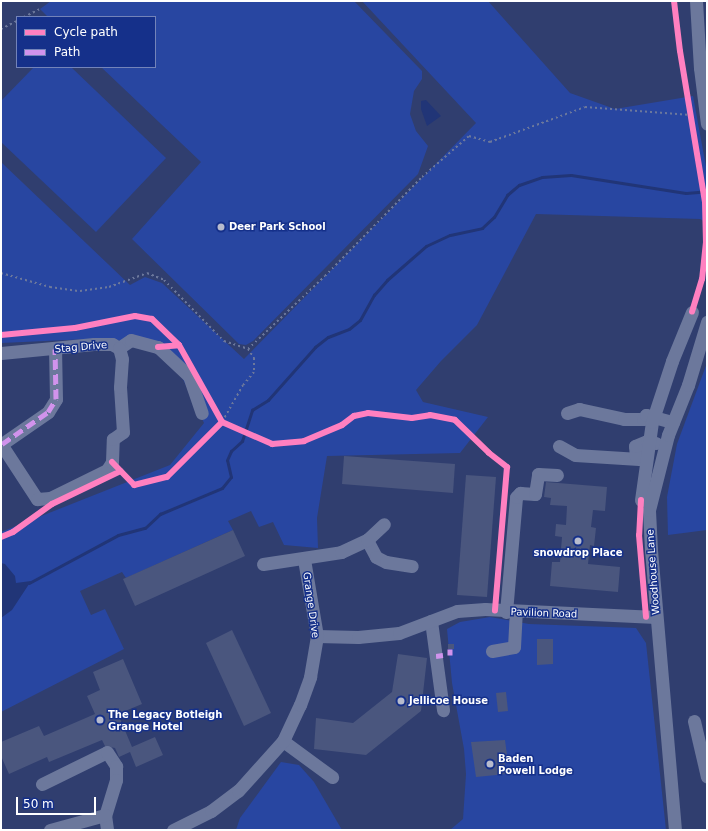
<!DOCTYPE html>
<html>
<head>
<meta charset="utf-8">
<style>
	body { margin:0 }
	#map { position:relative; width:708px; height:831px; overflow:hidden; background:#303e6f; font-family:"DejaVu Sans",sans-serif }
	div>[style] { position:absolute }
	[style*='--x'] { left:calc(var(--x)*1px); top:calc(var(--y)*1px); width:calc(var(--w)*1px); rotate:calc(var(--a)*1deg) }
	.green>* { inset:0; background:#2846a1 }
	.water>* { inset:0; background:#213577 }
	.stream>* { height:3px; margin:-1.5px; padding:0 1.5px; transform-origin:1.5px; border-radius:1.5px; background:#213577 }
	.building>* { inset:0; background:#4a567e }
	.path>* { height:2px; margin-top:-1px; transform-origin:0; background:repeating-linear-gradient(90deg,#6c789c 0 2px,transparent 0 5px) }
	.minor>* { height:13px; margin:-6.5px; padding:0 6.5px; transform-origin:6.5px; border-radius:6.5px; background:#6c789c }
	.quiet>* { height:5px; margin-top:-2.5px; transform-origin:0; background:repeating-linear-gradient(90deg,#d193ec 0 10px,transparent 0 15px) }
	.cycleway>* { height:6px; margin:-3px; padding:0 3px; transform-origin:3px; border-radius:3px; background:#ff80c0 }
	.dots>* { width:11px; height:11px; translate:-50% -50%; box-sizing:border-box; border:2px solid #15308a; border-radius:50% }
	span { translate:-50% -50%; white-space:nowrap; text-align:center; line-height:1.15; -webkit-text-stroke:3px #15308a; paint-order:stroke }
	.poi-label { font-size:10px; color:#fff; font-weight:700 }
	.left { translate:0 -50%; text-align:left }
	.street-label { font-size:10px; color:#fff }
	.frame { position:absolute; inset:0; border:2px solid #fff; pointer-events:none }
	.legend { position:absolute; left:16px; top:16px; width:140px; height:52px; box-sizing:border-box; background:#15308a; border:1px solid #7383b9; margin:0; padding:5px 7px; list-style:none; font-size:12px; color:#fff }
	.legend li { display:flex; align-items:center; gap:8px; height:20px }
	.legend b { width:20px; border:1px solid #7383b9 }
	.scale { position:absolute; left:16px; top:797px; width:80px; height:18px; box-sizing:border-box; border:2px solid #fff; border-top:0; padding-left:5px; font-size:12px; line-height:14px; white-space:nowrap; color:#fff; -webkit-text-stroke:3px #15308a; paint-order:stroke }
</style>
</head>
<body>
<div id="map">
	<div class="green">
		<i style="clip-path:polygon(51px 1px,354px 1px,422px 71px,422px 79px,414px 91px,410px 114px,416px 131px,428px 146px,418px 174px,253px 341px,246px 345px,239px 344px,132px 239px,201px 162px,101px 67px,155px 67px,155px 17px,48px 17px,40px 9px)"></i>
		<i style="clip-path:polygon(362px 1px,488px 1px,570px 93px,615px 109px,693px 96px,707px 172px,707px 223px,700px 219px,536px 214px,477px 325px,441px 361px,416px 390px,423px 402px,488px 417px,460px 453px,327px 456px,317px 518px,318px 548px,284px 545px,273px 522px,259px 527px,251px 511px,228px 521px,233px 530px,126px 578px,122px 572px,80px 591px,91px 615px,105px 609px,124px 649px,1px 712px,1px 532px,170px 465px,204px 423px,180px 373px,164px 355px,111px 338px,1px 343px,1px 162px,130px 285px,145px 277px,162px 283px,244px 359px,476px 123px)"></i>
		<i style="clip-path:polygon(34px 67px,71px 67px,166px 158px,96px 232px,1px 142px,1px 101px)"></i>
		<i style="clip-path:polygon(707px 363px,707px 530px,668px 535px,667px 497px,677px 444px)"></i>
		<i style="clip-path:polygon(490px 617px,529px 624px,636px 628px,646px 643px,666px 830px,450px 830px,463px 819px,466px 774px,464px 749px,452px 683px,447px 629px,460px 622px)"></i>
		<i style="clip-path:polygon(281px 762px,299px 765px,314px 782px,342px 830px,236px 830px,240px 818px)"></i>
	</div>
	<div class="water">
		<i style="clip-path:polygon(426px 100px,441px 116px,427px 126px,421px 109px,421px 101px)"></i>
		<i style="clip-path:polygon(1px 563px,5px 564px,15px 576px,16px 583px,31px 581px,12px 610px,1px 618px)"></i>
	</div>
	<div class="stream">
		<i style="--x:29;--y:583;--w:101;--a:-28.3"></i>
		<i style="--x:118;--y:535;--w:28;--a:-15"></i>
		<i style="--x:145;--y:528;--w:21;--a:-43"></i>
		<i style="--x:160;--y:514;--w:67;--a:-22.8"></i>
		<i style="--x:222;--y:488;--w:14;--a:-51"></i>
		<i style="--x:231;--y:477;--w:17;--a:-103"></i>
		<i style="--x:227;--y:460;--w:10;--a:-66"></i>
		<i style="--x:231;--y:451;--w:15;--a:-42"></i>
		<i style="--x:242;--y:441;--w:33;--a:-72"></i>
		<i style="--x:252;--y:410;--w:19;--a:-32"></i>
		<i style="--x:268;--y:400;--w:71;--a:-48.4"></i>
		<i style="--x:315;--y:347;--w:16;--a:-38"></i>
		<i style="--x:328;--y:337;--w:22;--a:-21"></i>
		<i style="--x:349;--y:329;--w:14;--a:-39"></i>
		<i style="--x:360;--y:320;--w:29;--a:-61"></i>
		<i style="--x:374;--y:295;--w:20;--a:-49"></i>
		<i style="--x:387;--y:280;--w:52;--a:-41.1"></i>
		<i style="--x:426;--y:246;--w:26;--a:-25"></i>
		<i style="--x:450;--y:235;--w:33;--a:-12"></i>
		<i style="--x:482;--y:228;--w:16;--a:-43"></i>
		<i style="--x:494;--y:217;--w:26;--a:-59"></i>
		<i style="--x:507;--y:195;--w:16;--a:-40"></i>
		<i style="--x:519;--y:185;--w:24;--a:-19"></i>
		<i style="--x:542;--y:177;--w:29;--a:-4"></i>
		<i style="--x:571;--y:175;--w:116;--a:8.9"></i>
		<i style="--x:686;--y:193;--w:21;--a:-5"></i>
	</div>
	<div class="building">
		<i style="clip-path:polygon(344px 456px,455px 464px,453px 493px,342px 484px)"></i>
		<i style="clip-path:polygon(466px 475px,496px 477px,487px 597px,457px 595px)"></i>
		<i style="clip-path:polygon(546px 482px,607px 487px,605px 511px,593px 510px,591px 527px,596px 528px,594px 546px,590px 545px,588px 564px,620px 567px,618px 592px,550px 586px,552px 562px,560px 562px,562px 537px,555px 536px,556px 524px,566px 525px,567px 506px,550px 505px,551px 498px,544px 497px)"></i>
		<i style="clip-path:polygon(233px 530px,245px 556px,135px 606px,123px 579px)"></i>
		<i style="clip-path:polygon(232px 630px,271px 713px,244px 726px,206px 643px)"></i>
		<i style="clip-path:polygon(537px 639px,553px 639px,553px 664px,537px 665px)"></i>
		<i style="clip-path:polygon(448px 644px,454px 644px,454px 649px,448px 649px)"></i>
		<i style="clip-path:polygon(398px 654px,427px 658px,421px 711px,366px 755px,314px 749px,316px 718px,353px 723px,392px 692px)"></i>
		<i style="clip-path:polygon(123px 659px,142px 704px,118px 714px,132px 747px,155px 737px,163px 755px,136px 767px,130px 752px,119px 757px,115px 748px,105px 746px,102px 740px,49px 762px,47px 757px,9px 774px,1px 756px,1px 742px,39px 726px,44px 736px,95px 714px,87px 696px,100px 690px,93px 672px)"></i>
		<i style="clip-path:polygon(506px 692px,508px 711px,498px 712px,496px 693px)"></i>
		<i style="clip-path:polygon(505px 740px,507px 755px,504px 755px,506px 774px,476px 777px,471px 742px)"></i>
	</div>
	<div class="path">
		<i style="--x:24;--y:17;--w:18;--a:-27"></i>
		<i style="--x:1;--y:29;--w:18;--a:-27"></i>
		<i style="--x:1;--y:273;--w:51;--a:15.9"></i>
		<i style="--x:50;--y:287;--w:30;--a:8"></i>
		<i style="--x:80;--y:291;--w:29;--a:-8"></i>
		<i style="--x:109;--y:287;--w:40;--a:-20.2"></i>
		<i style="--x:147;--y:273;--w:18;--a:22"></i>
		<i style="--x:164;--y:280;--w:86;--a:45.5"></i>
		<i style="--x:224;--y:341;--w:25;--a:18"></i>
		<i style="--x:248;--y:349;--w:11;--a:56"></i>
		<i style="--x:254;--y:358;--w:14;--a:90"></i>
		<i style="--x:254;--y:372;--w:17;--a:130"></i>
		<i style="--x:243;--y:385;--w:43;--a:119.6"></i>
		<i style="--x:248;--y:349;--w:106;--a:-43.5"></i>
		<i style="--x:325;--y:276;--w:139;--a:-45.6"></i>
		<i style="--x:422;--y:177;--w:62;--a:-41.1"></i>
		<i style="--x:469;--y:136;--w:22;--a:16"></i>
		<i style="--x:490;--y:142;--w:101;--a:-20.2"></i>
		<i style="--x:585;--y:107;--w:106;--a:4.3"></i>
	</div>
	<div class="minor">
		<i style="--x:696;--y:1;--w:67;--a:86.6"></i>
		<i style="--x:700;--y:68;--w:56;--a:82.9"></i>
		<i style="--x:1;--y:353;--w:93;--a:-5.5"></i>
		<i style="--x:94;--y:344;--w:18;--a:0"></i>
		<i style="--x:112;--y:344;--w:8;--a:30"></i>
		<i style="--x:119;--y:348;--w:14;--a:-34"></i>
		<i style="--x:131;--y:340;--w:28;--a:15"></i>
		<i style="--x:158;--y:347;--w:42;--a:43.1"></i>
		<i style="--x:189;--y:376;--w:39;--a:71"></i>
		<i style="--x:567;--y:413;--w:13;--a:-18"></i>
		<i style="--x:579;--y:409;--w:46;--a:12.5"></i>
		<i style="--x:624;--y:419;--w:19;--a:0"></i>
		<i style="--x:643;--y:419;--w:5;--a:-53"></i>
		<i style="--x:646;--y:415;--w:28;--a:15"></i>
		<i style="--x:1;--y:444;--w:66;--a:56.8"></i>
		<i style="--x:37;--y:499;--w:13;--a:-4"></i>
		<i style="--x:50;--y:498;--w:64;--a:-26.2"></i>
		<i style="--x:107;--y:470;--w:9;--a:-58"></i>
		<i style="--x:112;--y:462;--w:23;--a:-88"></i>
		<i style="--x:113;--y:439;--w:12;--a:-35"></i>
		<i style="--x:123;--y:432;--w:45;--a:-93.8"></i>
		<i style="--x:120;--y:387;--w:28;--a:-86"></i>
		<i style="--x:122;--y:359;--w:11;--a:-105"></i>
		<i style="--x:2;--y:444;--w:56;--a:-34.8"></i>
		<i style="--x:48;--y:412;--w:15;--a:-58"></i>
		<i style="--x:56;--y:399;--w:50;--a:-91.1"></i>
		<i style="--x:559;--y:446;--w:18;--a:29"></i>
		<i style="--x:575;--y:455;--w:64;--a:3.6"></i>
		<i style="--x:645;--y:459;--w:9;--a:-167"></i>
		<i style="--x:636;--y:457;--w:11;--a:-95"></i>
		<i style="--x:635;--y:446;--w:13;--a:-23"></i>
		<i style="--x:647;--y:441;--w:9;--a:13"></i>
		<i style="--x:641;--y:500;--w:79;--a:-82"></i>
		<i style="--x:652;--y:422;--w:64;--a:-71.8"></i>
		<i style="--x:672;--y:361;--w:53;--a:-67.8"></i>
		<i style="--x:367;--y:540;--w:19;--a:62"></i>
		<i style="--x:376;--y:557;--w:11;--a:27"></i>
		<i style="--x:386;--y:562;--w:26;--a:9"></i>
		<i style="--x:263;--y:564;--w:79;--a:-8.7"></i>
		<i style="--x:341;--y:552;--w:29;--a:-25"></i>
		<i style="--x:367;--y:540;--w:23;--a:-43"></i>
		<i style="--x:506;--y:612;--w:115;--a:-85"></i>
		<i style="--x:516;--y:497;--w:6;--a:-45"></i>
		<i style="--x:520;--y:493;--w:15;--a:4"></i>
		<i style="--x:535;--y:494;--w:20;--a:-81"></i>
		<i style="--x:538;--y:474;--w:19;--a:3"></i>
		<i style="--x:431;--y:621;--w:90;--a:82.3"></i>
		<i style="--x:317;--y:636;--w:41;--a:1.4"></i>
		<i style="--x:358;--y:637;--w:41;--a:-5.6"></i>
		<i style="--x:399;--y:633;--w:62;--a:-20.8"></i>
		<i style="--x:457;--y:611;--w:28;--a:-4"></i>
		<i style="--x:485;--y:609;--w:171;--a:2.7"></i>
		<i style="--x:492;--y:651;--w:22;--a:-10"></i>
		<i style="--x:514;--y:647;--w:35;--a:-87"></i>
		<i style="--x:694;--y:721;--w:57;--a:76.9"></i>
		<i style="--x:283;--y:741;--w:61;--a:36.3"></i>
		<i style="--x:42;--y:784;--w:72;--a:-26.2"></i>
		<i style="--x:107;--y:752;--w:17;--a:57"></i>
		<i style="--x:116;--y:766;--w:14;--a:90"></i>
		<i style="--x:116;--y:780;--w:37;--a:107"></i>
		<i style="--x:105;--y:815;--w:15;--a:82"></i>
		<i style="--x:50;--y:830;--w:57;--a:-15.3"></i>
		<i style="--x:173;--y:830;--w:42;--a:-26.6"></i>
		<i style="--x:211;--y:811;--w:34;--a:-37"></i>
		<i style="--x:238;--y:791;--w:67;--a:-48"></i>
		<i style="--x:283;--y:741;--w:40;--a:-65"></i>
		<i style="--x:300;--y:705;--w:30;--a:-70"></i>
		<i style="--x:310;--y:677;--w:42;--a:-80.3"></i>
		<i style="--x:317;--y:636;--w:78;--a:-99.6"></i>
		<i style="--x:675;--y:830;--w:281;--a:-94.9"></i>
		<i style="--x:651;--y:550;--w:40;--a:-92.9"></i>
		<i style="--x:649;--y:510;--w:77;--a:-75.8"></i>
		<i style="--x:668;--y:435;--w:54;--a:-68.2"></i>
		<i style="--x:688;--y:385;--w:66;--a:-73.2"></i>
	</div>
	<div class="quiet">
		<i style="--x:2;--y:444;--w:56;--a:-34.8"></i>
		<i style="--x:48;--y:412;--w:15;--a:-58"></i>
		<i style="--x:56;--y:399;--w:50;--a:-91.1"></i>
		<i style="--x:450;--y:649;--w:6;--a:90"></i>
		<i style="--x:436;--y:656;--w:7;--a:-8"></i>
	</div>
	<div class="cycleway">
		<i style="--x:674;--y:1;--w:50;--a:83.2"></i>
		<i style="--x:680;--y:51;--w:153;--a:80.6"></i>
		<i style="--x:705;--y:202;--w:40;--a:88.6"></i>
		<i style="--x:706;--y:242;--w:37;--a:96"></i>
		<i style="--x:702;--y:279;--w:34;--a:107"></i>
		<i style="--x:1;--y:335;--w:74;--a:-5.4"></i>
		<i style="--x:75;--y:328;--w:61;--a:-11.3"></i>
		<i style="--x:135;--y:316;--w:17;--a:10"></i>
		<i style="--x:152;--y:319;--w:37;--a:44"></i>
		<i style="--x:158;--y:347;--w:21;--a:-5"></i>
		<i style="--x:179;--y:345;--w:88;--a:60.8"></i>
		<i style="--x:222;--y:422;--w:55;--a:23.7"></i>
		<i style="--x:272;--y:444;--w:32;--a:-5"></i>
		<i style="--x:304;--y:441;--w:41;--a:-22.8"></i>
		<i style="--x:342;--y:425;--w:15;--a:-37"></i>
		<i style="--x:354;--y:416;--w:14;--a:-12"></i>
		<i style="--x:368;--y:413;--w:44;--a:6.5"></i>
		<i style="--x:412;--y:418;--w:18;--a:-9"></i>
		<i style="--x:430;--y:415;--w:25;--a:11"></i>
		<i style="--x:455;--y:420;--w:47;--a:44.1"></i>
		<i style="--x:489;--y:453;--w:23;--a:38"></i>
		<i style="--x:507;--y:467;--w:144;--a:94.8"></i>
		<i style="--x:112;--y:462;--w:32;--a:46"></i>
		<i style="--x:134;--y:485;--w:34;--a:-14"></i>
		<i style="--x:167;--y:477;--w:78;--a:-45"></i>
		<i style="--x:641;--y:500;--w:35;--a:93"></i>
		<i style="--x:639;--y:535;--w:82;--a:85.1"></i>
		<i style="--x:1;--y:537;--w:13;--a:-23"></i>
		<i style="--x:13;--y:532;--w:48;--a:-35.7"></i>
		<i style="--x:52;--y:504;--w:76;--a:-25.6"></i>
	</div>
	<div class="dots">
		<i style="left:221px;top:227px;background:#b7bbcd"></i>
		<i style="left:578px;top:541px;background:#b7bbcd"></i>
		<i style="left:401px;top:701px;background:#b7bbcd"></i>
		<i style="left:100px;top:720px;background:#b7bbcd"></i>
		<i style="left:490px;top:764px;background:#b7bbcd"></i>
	</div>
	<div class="poi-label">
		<span class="left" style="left:229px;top:227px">Deer Park School</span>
		<span style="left:578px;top:553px">snowdrop Place</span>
		<span class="left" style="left:409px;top:701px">Jellicoe House</span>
		<span class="left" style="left:108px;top:720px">The Legacy Botleigh<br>Grange Hotel</span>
		<span class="left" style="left:498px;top:764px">Baden<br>Powell Lodge</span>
	</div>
	<div class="street-label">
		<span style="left:81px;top:347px;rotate:-5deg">Stag Drive</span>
		<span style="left:653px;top:572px;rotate:-94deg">Woodhouse Lane</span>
		<span style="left:311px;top:605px;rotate:82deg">Grange Drive</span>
		<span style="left:544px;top:613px;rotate:2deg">Pavilion Road</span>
	</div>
	<div class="frame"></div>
	<ul class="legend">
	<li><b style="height:5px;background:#ff80c0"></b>Cycle path</li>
	<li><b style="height:5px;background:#d193ec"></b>Path</li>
	</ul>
	<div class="scale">50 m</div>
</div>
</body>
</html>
